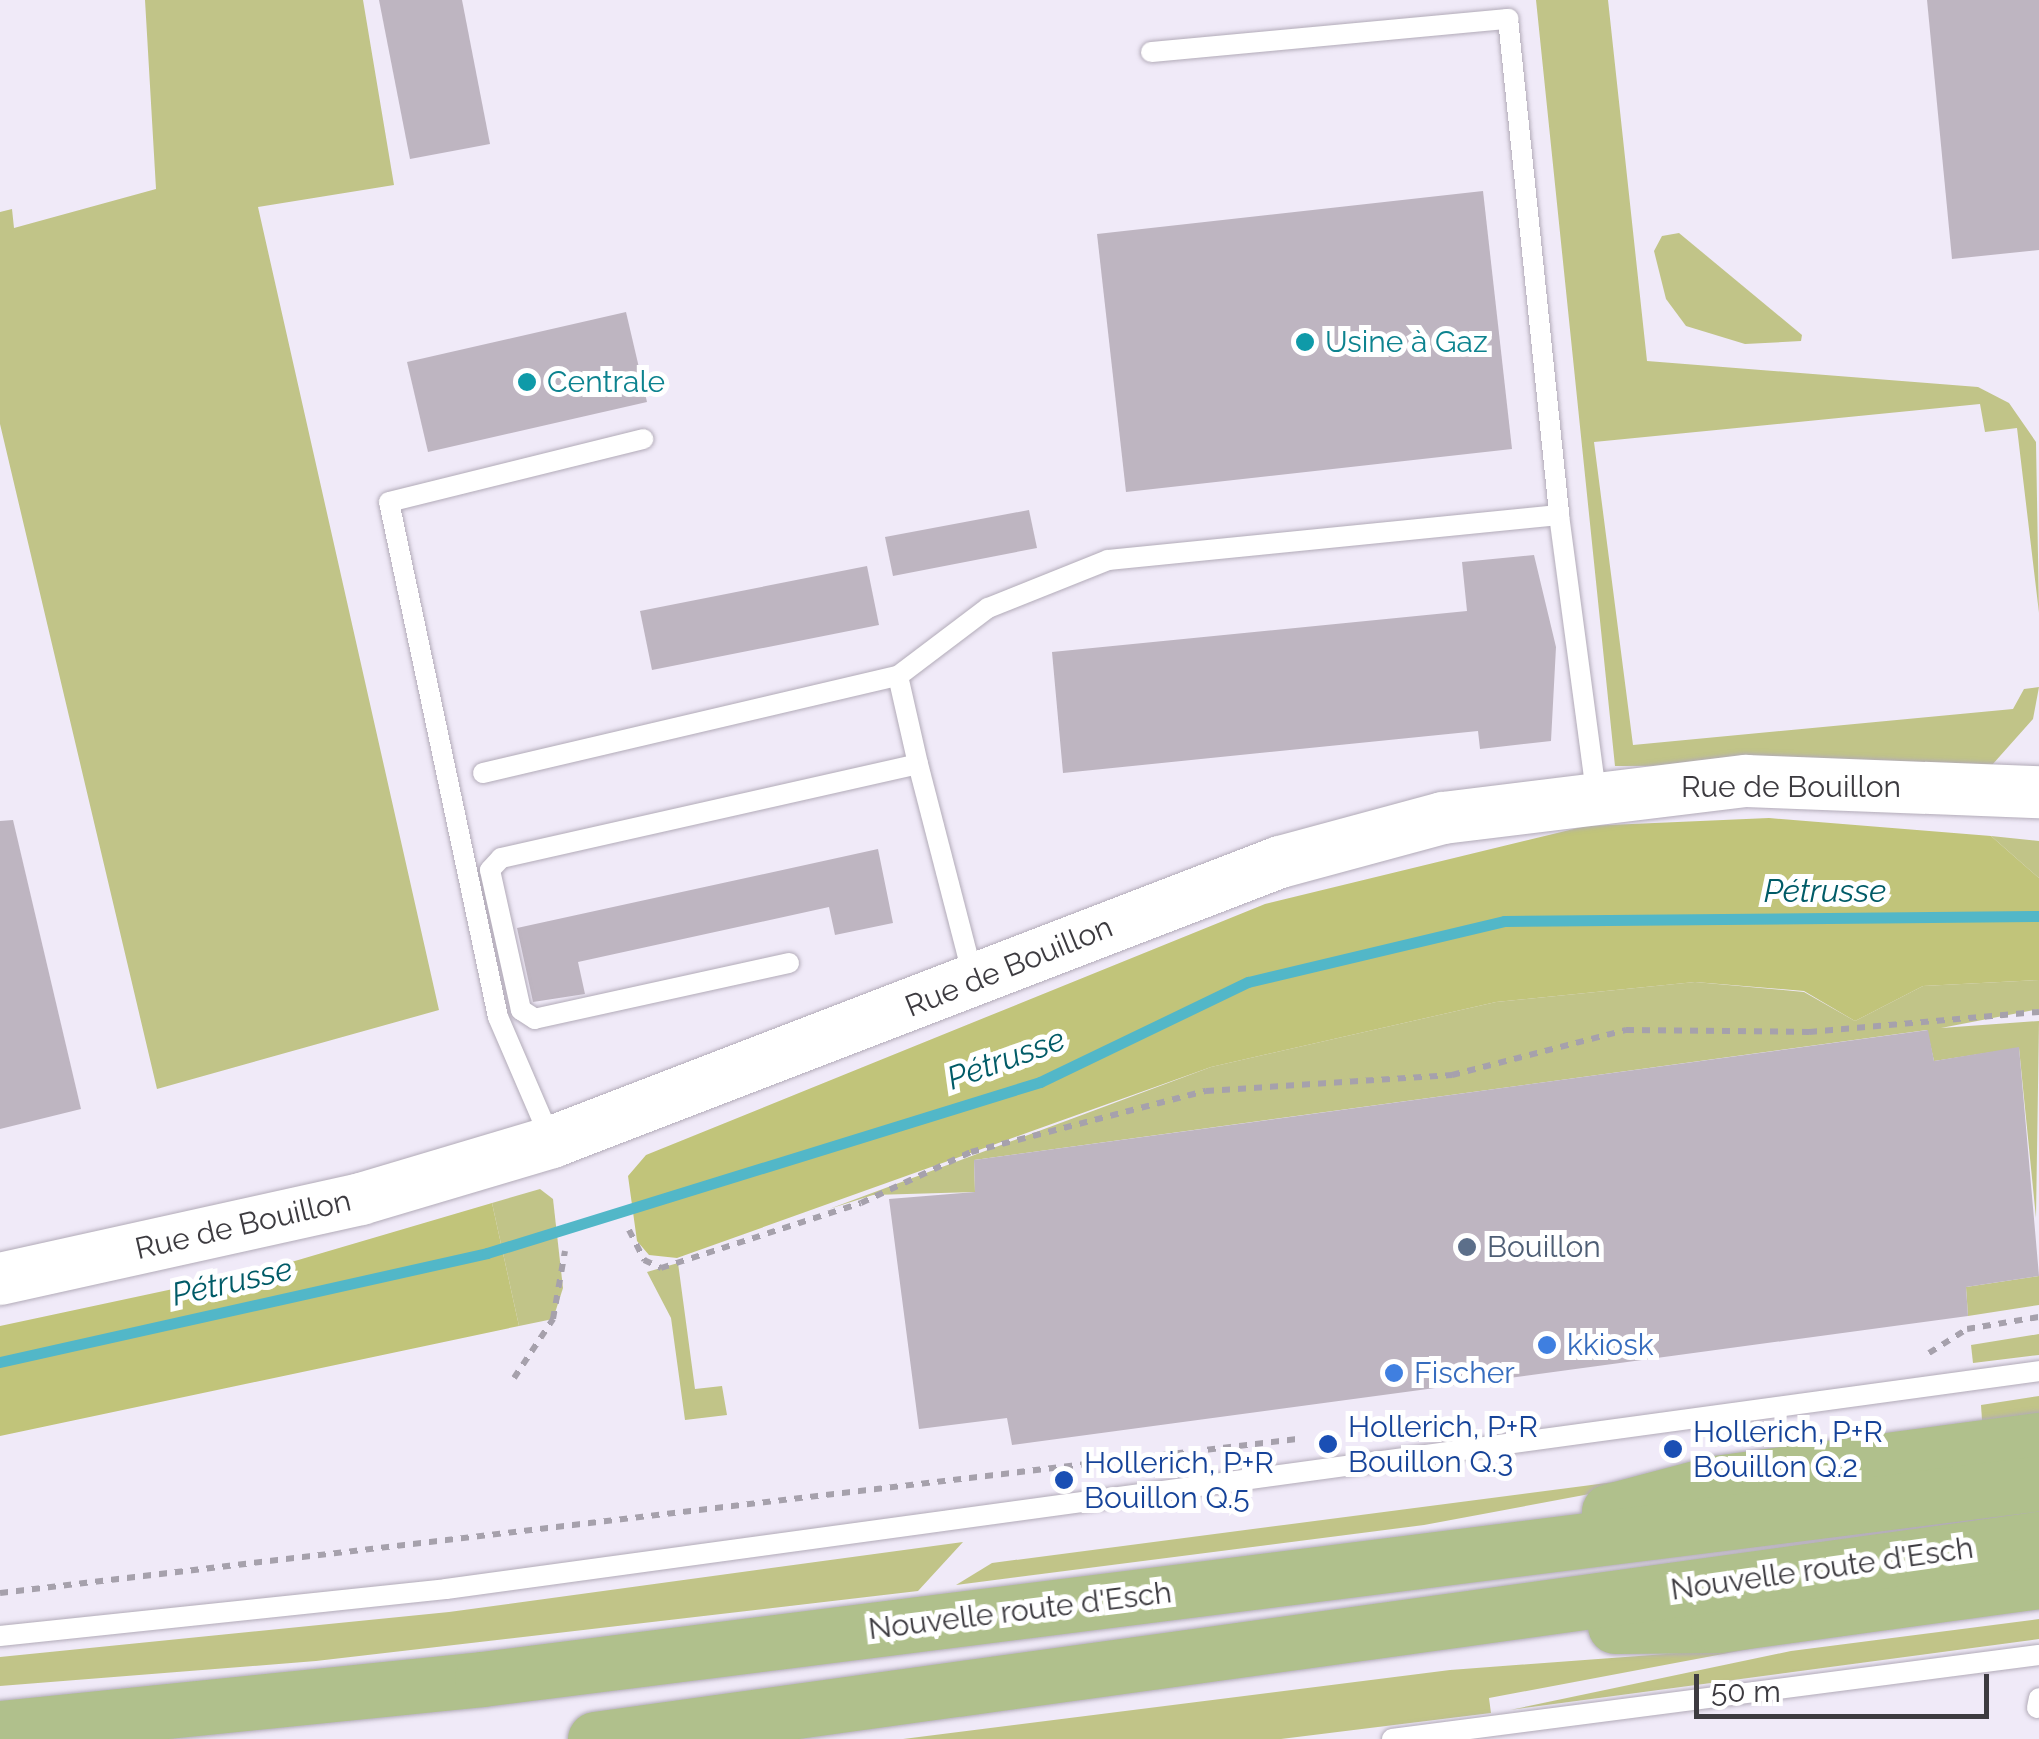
<!DOCTYPE html>
<html>
<head>
<meta charset="utf-8">
<style>
	body { margin:0 }
	#map { position:relative; width:2039px; height:1739px; overflow:hidden; background:#f0eaf8; font-family:Raleway,sans-serif }
	div>[style] { position:absolute }
	[style*='--x'] { left:calc(var(--x)*1px); top:calc(var(--y)*1px); width:calc(var(--w)*1px); rotate:calc(var(--a)*1deg) }
	.green>* { inset:0; background:#c1c488 }
	.forest>* { inset:0; background:#c1c47a }
	.stream>* { height:11px; margin:-5.5px; padding:0 5.5px; transform-origin:5.5px; border-radius:5.5px; background:#52b7c8 }
	.building>* { inset:0; background:#beb5c1 }
	.path>* { height:6px; margin-top:-3px; transform-origin:0; background:repeating-linear-gradient(90deg,#a6a1ac 0 8px,transparent 0 16px) }
	.roads { filter:drop-shadow(0 0 2px #b2abb8) drop-shadow(0 0 2px #b2abb8) }
	.service>* { height:20px; margin:-10px; padding:0 10px; transform-origin:10px; border-radius:10px; background:#fff }
	.tertiary>* { height:52px; margin:-26px; padding:0 26px; transform-origin:26px; border-radius:26px; background:#fff }
	.trunk>* { height:55px; margin:-27.5px; padding:0 27.5px; transform-origin:27.5px; border-radius:27.5px; background:#b0c08c }
	.dots>* { width:28px; height:28px; translate:-50% -50%; box-sizing:border-box; border:5px solid #fff; border-radius:50% }
	span { translate:-50% -50%; white-space:nowrap; text-align:center; line-height:1.15; -webkit-text-stroke:10px #fff; paint-order:stroke }
	.culture-label { font-size:30px; color:#0d838f }
	.left { translate:0 -50%; text-align:left }
	.street-label { font-size:30px; color:#3d3b40 }
	.service-label { font-size:30px; color:#4e5e75 }
	.shop-label { font-size:30px; color:#366cbe }
	.transit-label { font-size:30px; color:#164399 }
	.water-label { font-size:32px; color:#005b67; font-style:italic }
	.scale { position:absolute; left:1694px; top:1674px; width:295px; height:45px; box-sizing:border-box; border:5px solid #3d3b40; border-top:0; padding-left:12px; font-size:30px; line-height:35px; white-space:nowrap; color:#3d3b40; -webkit-text-stroke:8px #fff; paint-order:stroke }
</style>
</head>
<body>
<div id="map">
	<div class="green">
		<i style="clip-path:polygon(145px 0,363px 0,394px 185px,258px 207px,439px 1010px,157px 1089px,0 424px,0 212px,12px 209px,14px 228px,156px 189px)"></i>
		<i style="clip-path:polygon(1536px 0,1608px 0,1647px 361px,1978px 387px,2009px 403px,2036px 442px,2039px 613px,2017px 428px,1985px 432px,1980px 404px,1594px 442px,1633px 745px,2013px 709px,2024px 689px,2039px 687px,2033px 719px,1992px 765px,1615px 766px)"></i>
		<i style="clip-path:polygon(1679px 233px,1802px 335px,1801px 341px,1745px 344px,1686px 326px,1666px 299px,1654px 251px,1662px 236px)"></i>
		<i style="clip-path:polygon(1991px 836px,2039px 841px,2039px 878px)"></i>
		<i style="clip-path:polygon(2039px 980px,2039px 1009px,1941px 1028px,2039px 1021px,2036px 1218px,2019px 1048px,1934px 1061px,1927px 1030px,974px 1160px,975px 1192px,873px 1195px,829px 1209px,1211px 1067px,1496px 1002px,1695px 982px,1804px 992px,1855px 1021px,1923px 986px)"></i>
		<i style="clip-path:polygon(540px 1189px,553px 1199px,563px 1288px,553px 1319px,519px 1326px,492px 1203px)"></i>
		<i style="clip-path:polygon(678px 1263px,695px 1389px,722px 1386px,727px 1415px,685px 1420px,671px 1318px,647px 1272px)"></i>
		<i style="clip-path:polygon(2039px 1276px,2039px 1305px,1968px 1316px,1966px 1287px)"></i>
		<i style="clip-path:polygon(2039px 1334px,2039px 1355px,1973px 1363px,1971px 1345px)"></i>
		<i style="clip-path:polygon(2039px 1396px,2039px 1422px,1982px 1420px,1981px 1405px)"></i>
		<i style="clip-path:polygon(1745px 1465px,1424px 1525px,956px 1585px,992px 1563px)"></i>
		<i style="clip-path:polygon(963px 1542px,918px 1591px,316px 1661px,0 1686px,0 1657px,449px 1612px)"></i>
		<i style="clip-path:polygon(2039px 1619px,2039px 1639px,1510px 1710px,1791px 1651px)"></i>
		<i style="clip-path:polygon(1760px 1647px,1489px 1698px,1491px 1713px,1281px 1739px,903px 1739px,1450px 1670px)"></i>
	</div>
	<div class="forest">
		<i style="clip-path:polygon(1769px 818px,1991px 836px,2039px 878px,2039px 980px,1923px 986px,1855px 1021px,1804px 991px,1695px 982px,1496px 1002px,1211px 1067px,677px 1258px,649px 1255px,637px 1241px,628px 1176px,646px 1155px,1265px 904px,1586px 826px)"></i>
		<i style="clip-path:polygon(492px 1203px,519px 1326px,0 1436px,0 1326px,271px 1268px)"></i>
	</div>
	<div class="stream">
		<i style="--x:0;--y:1362;--w:499;--a:-12.6"></i>
		<i style="--x:487;--y:1253;--w:579;--a:-17.18"></i>
		<i style="--x:1040;--y:1082;--w:231;--a:-25.7"></i>
		<i style="--x:1248;--y:982;--w:263;--a:-13.4"></i>
		<i style="--x:1504;--y:921;--w:535;--a:-0.54"></i>
	</div>
	<div class="building">
		<i style="clip-path:polygon(379px 0,462px 0,490px 144px,410px 159px)"></i>
		<i style="clip-path:polygon(1927px 0,2039px 0,2039px 250px,1952px 259px)"></i>
		<i style="clip-path:polygon(1483px 191px,1512px 449px,1126px 492px,1097px 234px)"></i>
		<i style="clip-path:polygon(626px 312px,647px 402px,428px 452px,407px 362px)"></i>
		<i style="clip-path:polygon(1029px 510px,1037px 548px,893px 576px,885px 537px)"></i>
		<i style="clip-path:polygon(1534px 555px,1556px 647px,1551px 741px,1480px 749px,1478px 731px,1063px 773px,1052px 652px,1467px 611px,1462px 562px)"></i>
		<i style="clip-path:polygon(867px 566px,879px 625px,652px 670px,640px 611px)"></i>
		<i style="clip-path:polygon(13px 820px,81px 1109px,0 1129px,0 821px)"></i>
		<i style="clip-path:polygon(878px 849px,893px 923px,835px 935px,829px 907px,578px 962px,585px 994px,533px 1002px,517px 928px)"></i>
		<i style="clip-path:polygon(1928px 1030px,1934px 1061px,2019px 1047px,2039px 1276px,1966px 1287px,1968px 1316px,1012px 1445px,1007px 1418px,919px 1429px,889px 1199px,975px 1192px,974px 1160px)"></i>
	</div>
	<div class="path">
		<i style="--x:629;--y:1230;--w:34;--a:63"></i>
		<i style="--x:644;--y:1260;--w:19;--a:25"></i>
		<i style="--x:661;--y:1268;--w:210;--a:-18"></i>
		<i style="--x:861;--y:1203;--w:121;--a:-24.9"></i>
		<i style="--x:971;--y:1152;--w:243;--a:-14.6"></i>
		<i style="--x:1206;--y:1091;--w:247;--a:-3.7"></i>
		<i style="--x:1452;--y:1075;--w:180;--a:-14.5"></i>
		<i style="--x:1626;--y:1030;--w:183;--a:0.6"></i>
		<i style="--x:1809;--y:1032;--w:231;--a:-5"></i>
		<i style="--x:1929;--y:1353;--w:45;--a:-32.3"></i>
		<i style="--x:1967;--y:1329;--w:73;--a:-9.5"></i>
		<i style="--x:514;--y:1378;--w:71;--a:-56.5"></i>
		<i style="--x:553;--y:1319;--w:69;--a:-80"></i>
		<i style="--x:0;--y:1593;--w:1306;--a:-6.77"></i>
	</div>
	<div class="roads">
		<div class="service">
			<i style="--x:1151;--y:52;--w:359;--a:-5.3"></i>
			<i style="--x:1508;--y:19;--w:499;--a:84.1"></i>
			<i style="--x:898;--y:676;--w:113;--a:-37.1"></i>
			<i style="--x:988;--y:608;--w:129;--a:-21.8"></i>
			<i style="--x:1108;--y:560;--w:453;--a:-5.7"></i>
			<i style="--x:1559;--y:515;--w:280;--a:82.4"></i>
			<i style="--x:483;--y:773;--w:426;--a:-13.2"></i>
			<i style="--x:898;--y:676;--w:90;--a:77.2"></i>
			<i style="--x:789;--y:963;--w:260;--a:167.6"></i>
			<i style="--x:535;--y:1019;--w:17;--a:-147"></i>
			<i style="--x:521;--y:1010;--w:143;--a:-102.5"></i>
			<i style="--x:490;--y:870;--w:16;--a:-47"></i>
			<i style="--x:501;--y:858;--w:427;--a:-12.7"></i>
			<i style="--x:918;--y:764;--w:223;--a:75.5"></i>
			<i style="--x:551;--y:1140;--w:134;--a:-113.3"></i>
			<i style="--x:498;--y:1017;--w:526;--a:-101.95"></i>
			<i style="--x:389;--y:502;--w:262;--a:-13.9"></i>
			<i style="--x:0;--y:1636;--w:448;--a:-6"></i>
			<i style="--x:446;--y:1589;--w:1608;--a:-7.79"></i>
			<i style="--x:2037;--y:1708;--w:10;--a:-79"></i>
			<i style="--x:1392;--y:1739;--w:652;--a:-7.4"></i>
		</div>
		<div class="tertiary">
			<i style="--x:0;--y:1279;--w:370;--a:-12.5"></i>
			<i style="--x:361;--y:1199;--w:199;--a:-16.6"></i>
			<i style="--x:552;--y:1142;--w:780;--a:-21.04"></i>
			<i style="--x:1280;--y:862;--w:169;--a:-15.1"></i>
			<i style="--x:1443;--y:818;--w:305;--a:-7"></i>
			<i style="--x:1746;--y:781;--w:293;--a:2.2"></i>
		</div>
		<div class="trunk">
			<i style="--x:1609;--y:1511;--w:110;--a:-14.8"></i>
			<i style="--x:1715;--y:1483;--w:327;--a:-7.6"></i>
			<i style="--x:1615;--y:1626;--w:103;--a:-0.6"></i>
			<i style="--x:1718;--y:1625;--w:324;--a:-7.8"></i>
			<i style="--x:0;--y:1728;--w:484;--a:-5.8"></i>
			<i style="--x:482;--y:1679;--w:1569;--a:-7.17"></i>
			<i style="--x:595;--y:1739;--w:1458;--a:-7.89"></i>
		</div>
	</div>
	<div class="dots">
		<i style="left:1305px;top:342px;background:#0f9aa8"></i>
		<i style="left:527px;top:382px;background:#0f9aa8"></i>
		<i style="left:1467px;top:1247px;background:#5c6f8a"></i>
		<i style="left:1547px;top:1345px;background:#3f7fe0"></i>
		<i style="left:1394px;top:1373px;background:#3f7fe0"></i>
		<i style="left:1328px;top:1444px;background:#1a4fb4"></i>
		<i style="left:1673px;top:1449px;background:#1a4fb4"></i>
		<i style="left:1064px;top:1480px;background:#1a4fb4"></i>
	</div>
	<div class="culture-label">
		<span class="left" style="left:1325px;top:342px">Usine à Gaz</span>
		<span class="left" style="left:547px;top:382px">Centrale</span>
	</div>
	<div class="street-label">
		<span style="left:1791px;top:787px">Rue de Bouillon</span>
		<span style="left:1009px;top:967px;rotate:-22deg">Rue de Bouillon</span>
		<span style="left:243px;top:1225px;rotate:-13deg">Rue de Bouillon</span>
		<span style="left:1822px;top:1569px;rotate:-8deg">Nouvelle route d'Esch</span>
		<span style="left:1020px;top:1611px;rotate:-7deg">Nouvelle route d'Esch</span>
	</div>
	<div class="service-label">
		<span class="left" style="left:1487px;top:1247px">Bouillon</span>
	</div>
	<div class="shop-label">
		<span class="left" style="left:1567px;top:1345px">kkiosk</span>
		<span class="left" style="left:1414px;top:1373px">Fischer</span>
	</div>
	<div class="transit-label">
		<span class="left" style="left:1348px;top:1444px">Hollerich, P+R<br>Bouillon Q.3</span>
		<span class="left" style="left:1693px;top:1449px">Hollerich, P+R<br>Bouillon Q.2</span>
		<span class="left" style="left:1084px;top:1480px">Hollerich, P+R<br>Bouillon Q.5</span>
	</div>
	<div class="water-label">
		<span style="left:1825px;top:891px">Pétrusse</span>
		<span style="left:1006px;top:1059px;rotate:-20deg">Pétrusse</span>
		<span style="left:232px;top:1282px;rotate:-13deg">Pétrusse</span>
	</div>
	<div class="scale">50 m</div>
</div>
</body>
</html>
